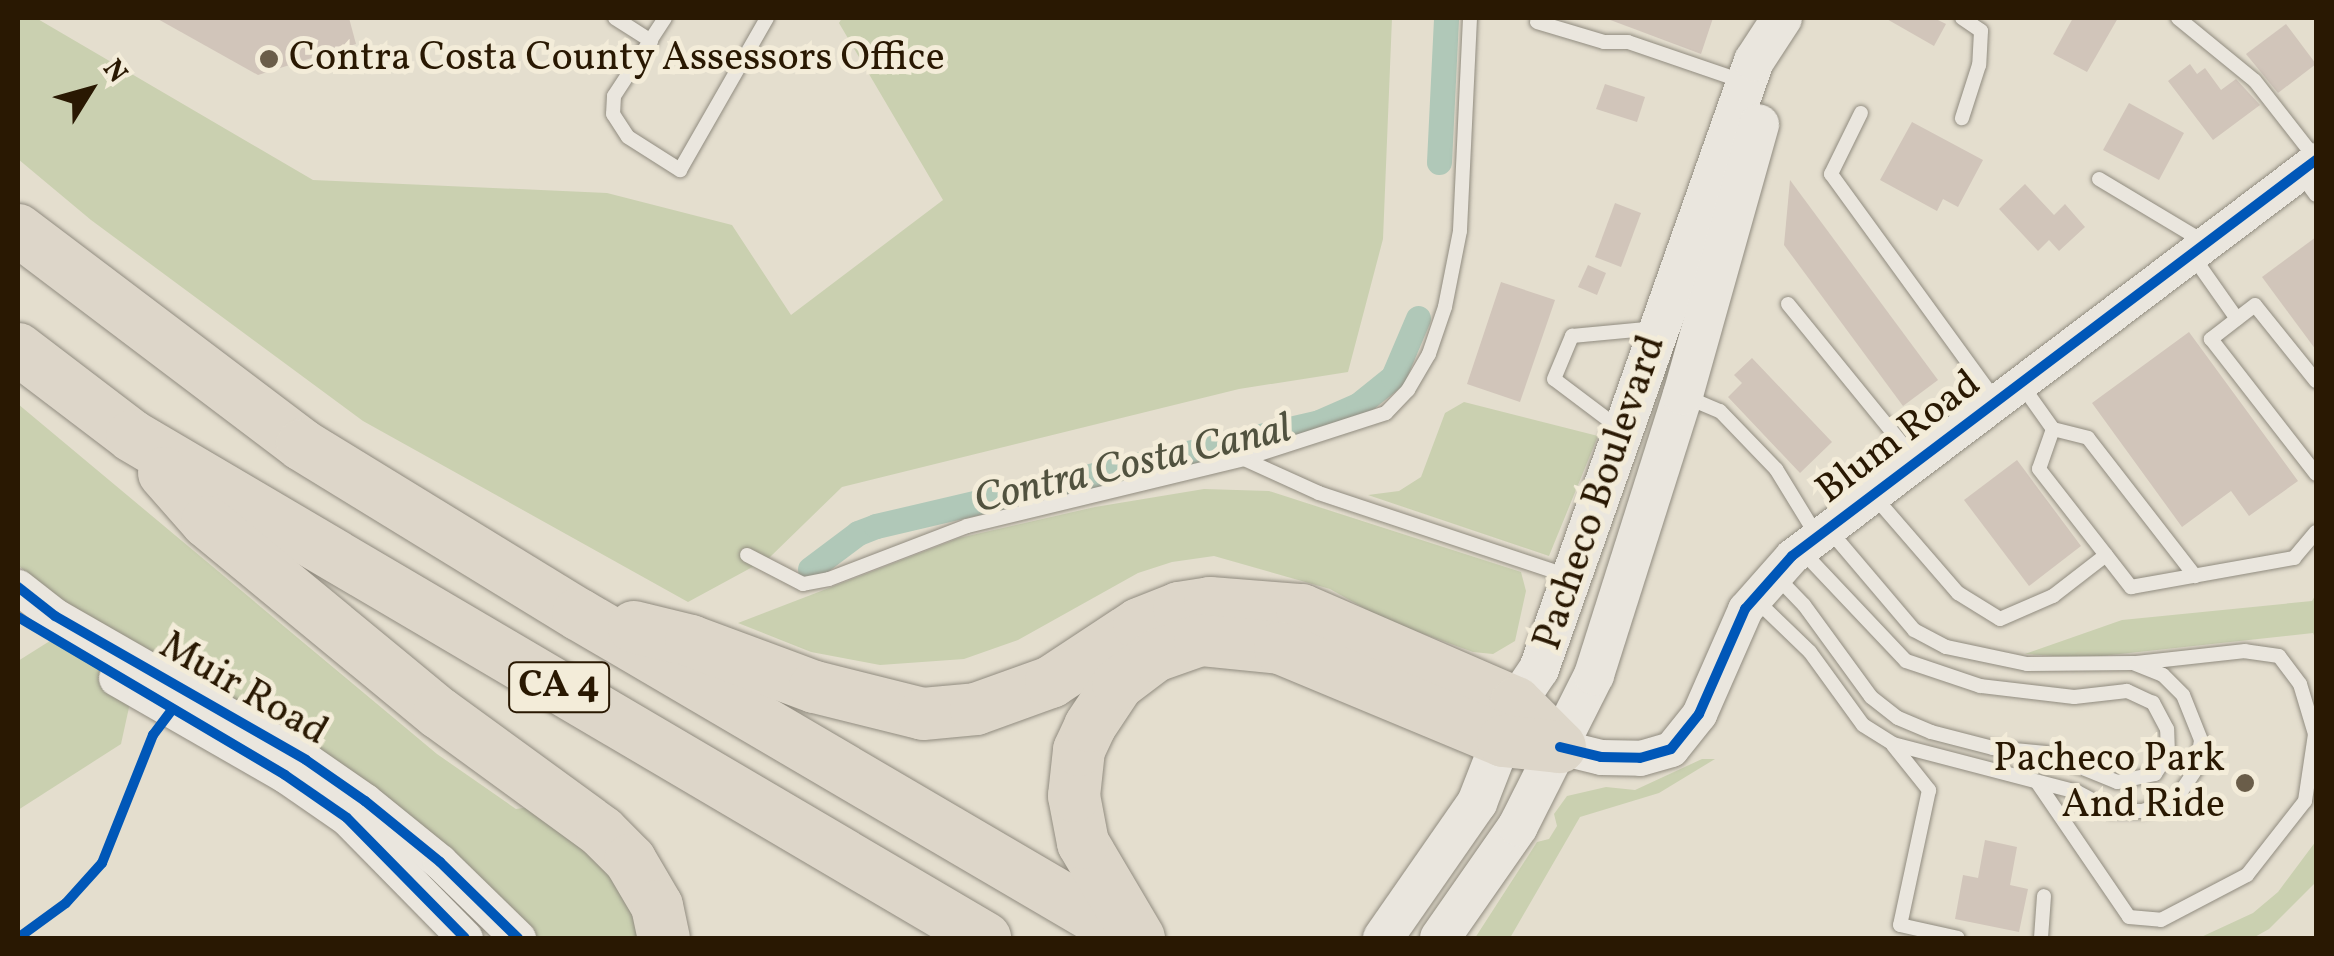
<!DOCTYPE html>
<html>
<head>
<meta charset="utf-8">
<style>
	body { margin:0 }
	#map { position:relative; width:2334px; height:956px; overflow:hidden; background:#e4dece; font-family:Vollkorn,serif }
	div>[style] { position:absolute }
	[style*='--x'] { left:calc(var(--x)*1px); top:calc(var(--y)*1px); width:calc(var(--w)*1px); rotate:calc(var(--a)*1deg) }
	.green>* { inset:0; background:#cad0b0 }
	.canal>* { height:25px; margin:-12.5px; padding:0 12.5px; transform-origin:12.5px; border-radius:12.5px; background:#b0c8b8 }
	.building>* { inset:0; background:#d1c5ba }
	.roads { filter:drop-shadow(0 0 2px #918c80) drop-shadow(0 0 2px #918c80) }
	.service>* { height:14px; margin:-7px; padding:0 7px; transform-origin:7px; border-radius:7px; background:#eae6de }
	.tertiary>* { height:35px; margin:-17.5px; padding:0 17.5px; transform-origin:17.5px; border-radius:17.5px; background:#eae6de }
	.secondary>* { height:40px; margin:-20px; padding:0 20px; transform-origin:20px; border-radius:20px; background:#eae6de }
	.motorway>* { height:52px; margin:-26px; padding:0 26px; transform-origin:26px; border-radius:26px; background:#ddd6c9 }
	.cycleway>* { height:10px; margin:-5px; padding:0 5px; transform-origin:5px; border-radius:5px; background:#0057b8 }
	.dots>* { width:28px; height:28px; translate:-50% -50%; box-sizing:border-box; border:5px solid #f3ecd9; border-radius:50% }
	span { translate:-50% -50%; white-space:nowrap; text-align:center; line-height:1.15; -webkit-text-stroke:10px #f3ecd9; paint-order:stroke }
	.shield-label span { padding:2px 8px; background:#f3ecd9; border:2px solid; border-radius:8px; -webkit-text-stroke-width:0 }
	.shield-label { font-size:38px; color:#291802; font-weight:700 }
	.poi-label { font-size:40px; color:#291802 }
	.left { translate:0 -50%; text-align:left }
	.right { translate:-100% -50%; text-align:right }
	.street-label { font-size:40px; color:#291802 }
	.water-label { font-size:42px; color:#51523f; font-style:italic }
	.frame { position:absolute; inset:0; border:20px solid #291802; pointer-events:none }
	.north { position:absolute; left:40px; top:40px; width:100px; height:100px; -webkit-text-stroke:8px #f3ecd9; paint-order:stroke; rotate:53deg; font-size:28px; font-weight:700; line-height:40px; text-align:center; color:#291802 }
	.north::after { content:''; display:block; margin:auto; width:35px; height:45px; background:#291802; clip-path:polygon(50% 0,100% 100%,50% 72%,0 100%) }
</style>
</head>
<body>
<div id="map">
	<div class="green">
		<i style="clip-path:polygon(18px 18px,36px 18px,313px 180px,607px 193px,732px 225px,791px 315px,943px 200px,839px 23px,842px 18px,1392px 18px,1383px 239px,1348px 372px,1239px 389px,842px 487px,769px 558px,688px 602px,363px 421px,91px 220px,18px 159px)"></i>
		<i style="clip-path:polygon(1464px 402px,1598px 436px,1549px 556px,1368px 495px,1399px 491px,1421px 477px,1445px 413px)"></i>
		<i style="clip-path:polygon(18px 404px,437px 754px,516px 809px,535px 806px,589px 847px,634px 909px,640px 938px,535px 938px,464px 866px,56px 599px,18px 565px)"></i>
		<i style="clip-path:polygon(1204px 489px,1269px 491px,1521px 572px,1526px 591px,1515px 641px,1493px 654px,1473px 652px,1385px 620px,1330px 589px,1214px 556px,1172px 562px,1138px 573px,1018px 640px,964px 659px,880px 665px,811px 652px,738px 623px,959px 538px,1095px 507px)"></i>
		<i style="clip-path:polygon(2316px 594px,2316px 640px,2313px 633px,2083px 658px,2025px 654px,2122px 620px,2312px 601px)"></i>
		<i style="clip-path:polygon(53px 639px,133px 689px,121px 744px,18px 810px,18px 661px)"></i>
		<i style="clip-path:polygon(1702px 759px,1715px 759px,1659px 793px,1580px 817px,1510px 938px,1475px 938px,1537px 842px,1549px 839px,1557px 826px,1554px 814px,1567px 796px,1606px 787px,1635px 790px)"></i>
		<i style="clip-path:polygon(2316px 841px,2316px 882px,2269px 929px,2253px 938px,2199px 938px,2253px 913px,2278px 892px)"></i>
	</div>
	<div class="canal">
		<i style="--x:1439;--y:162;--w:144;--a:-87.2"></i>
		<i style="--x:810;--y:569;--w:60;--a:-36.9"></i>
		<i style="--x:858;--y:533;--w:19;--a:-21"></i>
		<i style="--x:876;--y:526;--w:455;--a:-13.2"></i>
		<i style="--x:1319;--y:422;--w:43;--a:-23.6"></i>
		<i style="--x:1358;--y:405;--w:45;--a:-38.7"></i>
		<i style="--x:1393;--y:377;--w:64;--a:-67"></i>
	</div>
	<div class="building">
		<i style="clip-path:polygon(156px 18px,349px 18px,356px 44px,258px 75px)"></i>
		<i style="clip-path:polygon(1605px 18px,1713px 18px,1701px 54px)"></i>
		<i style="clip-path:polygon(1885px 18px,1934px 18px,1946px 24px,1934px 46px)"></i>
		<i style="clip-path:polygon(2073px 18px,2118px 18px,2087px 72px,2053px 54px)"></i>
		<i style="clip-path:polygon(2286px 24px,2316px 64px,2278px 93px,2246px 54px)"></i>
		<i style="clip-path:polygon(2190px 64px,2197px 74px,2205px 68px,2221px 90px,2236px 79px,2260px 105px,2213px 140px,2168px 81px)"></i>
		<i style="clip-path:polygon(1605px 84px,1645px 97px,1637px 122px,1596px 109px)"></i>
		<i style="clip-path:polygon(2129px 103px,2184px 133px,2159px 180px,2103px 150px)"></i>
		<i style="clip-path:polygon(1912px 122px,1983px 160px,1958px 207px,1943px 199px,1937px 211px,1880px 180px)"></i>
		<i style="clip-path:polygon(1790px 180px,1938px 380px,1903px 406px,1784px 245px)"></i>
		<i style="clip-path:polygon(2025px 184px,2054px 215px,2065px 204px,2085px 227px,2059px 251px,2049px 240px,2038px 251px,1999px 209px)"></i>
		<i style="clip-path:polygon(1615px 203px,1641px 213px,1621px 267px,1595px 257px)"></i>
		<i style="clip-path:polygon(2316px 237px,2316px 350px,2262px 277px)"></i>
		<i style="clip-path:polygon(1588px 265px,1606px 273px,1597px 295px,1578px 287px)"></i>
		<i style="clip-path:polygon(1501px 282px,1555px 300px,1520px 402px,1467px 384px)"></i>
		<i style="clip-path:polygon(2189px 332px,2298px 481px,2249px 516px,2231px 491px,2182px 527px,2092px 403px)"></i>
		<i style="clip-path:polygon(1752px 358px,1832px 442px,1800px 473px,1728px 397px,1742px 383px,1734px 375px)"></i>
		<i style="clip-path:polygon(2017px 460px,2081px 546px,2029px 586px,1964px 500px)"></i>
		<i style="clip-path:polygon(1985px 840px,2017px 847px,2010px 885px,2028px 889px,2019px 932px,1955px 919px,1963px 875px,1978px 878px)"></i>
	</div>
	<div class="roads">
		<div class="service">
			<i style="--x:615;--y:18;--w:43;--a:32.6"></i>
			<i style="--x:665;--y:18;--w:93;--a:123.2"></i>
			<i style="--x:614;--y:96;--w:18;--a:93"></i>
			<i style="--x:613;--y:114;--w:27;--a:57"></i>
			<i style="--x:628;--y:137;--w:62;--a:32.4"></i>
			<i style="--x:680;--y:170;--w:175;--a:-60.2"></i>
			<i style="--x:1470;--y:18;--w:213;--a:92.7"></i>
			<i style="--x:1460;--y:231;--w:77;--a:101.2"></i>
			<i style="--x:1445;--y:307;--w:50;--a:108.8"></i>
			<i style="--x:1429;--y:354;--w:42;--a:120.3"></i>
			<i style="--x:1408;--y:390;--w:32;--a:134"></i>
			<i style="--x:1386;--y:413;--w:149;--a:162.1"></i>
			<i style="--x:1244;--y:459;--w:82;--a:24.4"></i>
			<i style="--x:1319;--y:493;--w:260;--a:18.4"></i>
			<i style="--x:1962;--y:18;--w:23;--a:34"></i>
			<i style="--x:1981;--y:31;--w:34;--a:93"></i>
			<i style="--x:1979;--y:65;--w:56;--a:107.8"></i>
			<i style="--x:2178;--y:18;--w:99;--a:39.3"></i>
			<i style="--x:2255;--y:81;--w:99;--a:52"></i>
			<i style="--x:1537;--y:22;--w:70;--a:16.6"></i>
			<i style="--x:1604;--y:42;--w:24;--a:0"></i>
			<i style="--x:1628;--y:42;--w:120;--a:18.9"></i>
			<i style="--x:1861;--y:113;--w:68;--a:116.2"></i>
			<i style="--x:1831;--y:174;--w:281;--a:54"></i>
			<i style="--x:2300;--y:173;--w:27;--a:54"></i>
			<i style="--x:2099;--y:179;--w:125;--a:30.9"></i>
			<i style="--x:2192;--y:255;--w:78;--a:54.9"></i>
			<i style="--x:1788;--y:304;--w:203;--a:50.8"></i>
			<i style="--x:2316;--y:381;--w:97;--a:-128.8"></i>
			<i style="--x:2255;--y:305;--w:56;--a:142.3"></i>
			<i style="--x:2211;--y:339;--w:171;--a:52.1"></i>
			<i style="--x:2021;--y:384;--w:55;--a:54.6"></i>
			<i style="--x:2053;--y:429;--w:42;--a:109.3"></i>
			<i style="--x:2039;--y:469;--w:150;--a:52.1"></i>
			<i style="--x:2131;--y:587;--w:166;--a:-10.1"></i>
			<i style="--x:2294;--y:558;--w:34;--a:-50"></i>
			<i style="--x:1684;--y:396;--w:39;--a:23"></i>
			<i style="--x:1720;--y:411;--w:81;--a:46"></i>
			<i style="--x:1776;--y:469;--w:79;--a:58.5"></i>
			<i style="--x:1619;--y:428;--w:81;--a:-143"></i>
			<i style="--x:1554;--y:379;--w:47;--a:-67.3"></i>
			<i style="--x:1572;--y:336;--w:85;--a:-5.4"></i>
			<i style="--x:2053;--y:429;--w:36;--a:14"></i>
			<i style="--x:2088;--y:438;--w:175;--a:52.2"></i>
			<i style="--x:1873;--y:495;--w:130;--a:49.1"></i>
			<i style="--x:1958;--y:593;--w:49;--a:31.8"></i>
			<i style="--x:2000;--y:619;--w:58;--a:-23.5"></i>
			<i style="--x:2053;--y:596;--w:67;--a:-37.7"></i>
			<i style="--x:747;--y:555;--w:63;--a:27.4"></i>
			<i style="--x:803;--y:584;--w:26;--a:-11"></i>
			<i style="--x:829;--y:579;--w:148;--a:-21"></i>
			<i style="--x:967;--y:526;--w:285;--a:-13.6"></i>
			<i style="--x:1776;--y:576;--w:40;--a:46"></i>
			<i style="--x:1804;--y:605;--w:114;--a:53.9"></i>
			<i style="--x:1871;--y:697;--w:34;--a:38"></i>
			<i style="--x:1898;--y:718;--w:36;--a:23"></i>
			<i style="--x:1931;--y:732;--w:64;--a:14.5"></i>
			<i style="--x:1993;--y:748;--w:53;--a:5.4"></i>
			<i style="--x:2046;--y:753;--w:77;--a:22.2"></i>
			<i style="--x:2117;--y:782;--w:39;--a:-12"></i>
			<i style="--x:2155;--y:774;--w:24;--a:-57"></i>
			<i style="--x:2168;--y:754;--w:25;--a:-92"></i>
			<i style="--x:2167;--y:729;--w:30;--a:-118"></i>
			<i style="--x:2153;--y:703;--w:29;--a:-155"></i>
			<i style="--x:2127;--y:691;--w:53;--a:173.5"></i>
			<i style="--x:2074;--y:697;--w:95;--a:-173.3"></i>
			<i style="--x:1980;--y:686;--w:78;--a:-161.3"></i>
			<i style="--x:1906;--y:661;--w:153;--a:-133.4"></i>
			<i style="--x:1755;--y:599;--w:76;--a:43.9"></i>
			<i style="--x:1810;--y:652;--w:90;--a:54"></i>
			<i style="--x:1863;--y:725;--w:36;--a:32"></i>
			<i style="--x:1893;--y:744;--w:190;--a:14.6"></i>
			<i style="--x:2077;--y:792;--w:40;--a:28"></i>
			<i style="--x:2112;--y:811;--w:30;--a:0"></i>
			<i style="--x:2142;--y:811;--w:36;--a:-19"></i>
			<i style="--x:2176;--y:799;--w:36;--a:-56"></i>
			<i style="--x:2196;--y:769;--w:29;--a:-80"></i>
			<i style="--x:2201;--y:740;--w:48;--a:-111.8"></i>
			<i style="--x:2183;--y:695;--w:28;--a:-135"></i>
			<i style="--x:2163;--y:675;--w:31;--a:-158"></i>
			<i style="--x:2134;--y:663;--w:107;--a:179.5"></i>
			<i style="--x:2027;--y:664;--w:83;--a:-168.1"></i>
			<i style="--x:1946;--y:647;--w:36;--a:-152"></i>
			<i style="--x:1914;--y:630;--w:130;--a:-130.3"></i>
			<i style="--x:1893;--y:745;--w:58;--a:51.3"></i>
			<i style="--x:1929;--y:790;--w:138;--a:102.1"></i>
			<i style="--x:1900;--y:925;--w:59;--a:12.6"></i>
			<i style="--x:2037;--y:782;--w:163;--a:55.7"></i>
			<i style="--x:2129;--y:917;--w:32;--a:5"></i>
			<i style="--x:2161;--y:920;--w:97;--a:-27.6"></i>
			<i style="--x:2247;--y:875;--w:94;--a:-51.9"></i>
			<i style="--x:2305;--y:801;--w:68;--a:-81.5"></i>
			<i style="--x:2315;--y:734;--w:52;--a:-106.7"></i>
			<i style="--x:2300;--y:684;--w:35;--a:-127"></i>
			<i style="--x:2279;--y:656;--w:34;--a:-172"></i>
			<i style="--x:2245;--y:651;--w:109;--a:173.7"></i>
			<i style="--x:2041;--y:938;--w:42;--a:-85.9"></i>
		</div>
		<div class="tertiary">
			<i style="--x:18;--y:587;--w:47;--a:38.1"></i>
			<i style="--x:55;--y:616;--w:289;--a:29.8"></i>
			<i style="--x:306;--y:760;--w:72;--a:34.8"></i>
			<i style="--x:365;--y:801;--w:97;--a:39.1"></i>
			<i style="--x:440;--y:862;--w:109;--a:44.3"></i>
			<i style="--x:116;--y:678;--w:195;--a:29.9"></i>
			<i style="--x:285;--y:775;--w:75;--a:34.7"></i>
			<i style="--x:347;--y:818;--w:168;--a:45.5"></i>
			<i style="--x:1560;--y:747;--w:42;--a:13.7"></i>
			<i style="--x:1601;--y:757;--w:39;--a:1"></i>
			<i style="--x:1640;--y:758;--w:32;--a:-16"></i>
			<i style="--x:1671;--y:749;--w:45;--a:-51.3"></i>
			<i style="--x:1699;--y:714;--w:115;--a:-66.3"></i>
			<i style="--x:1745;--y:609;--w:71;--a:-48.4"></i>
			<i style="--x:1792;--y:556;--w:657;--a:-37.08"></i>
		</div>
		<div class="secondary">
			<i style="--x:1383;--y:938;--w:165;--a:-55.2"></i>
			<i style="--x:1477;--y:803;--w:107;--a:-68.7"></i>
			<i style="--x:1516;--y:703;--w:41;--a:-55.9"></i>
			<i style="--x:1539;--y:669;--w:645;--a:-70.53"></i>
			<i style="--x:1754;--y:61;--w:51;--a:-56.9"></i>
			<i style="--x:1440;--y:938;--w:136;--a:-55.1"></i>
			<i style="--x:1518;--y:826;--w:169;--a:-63.3"></i>
			<i style="--x:1594;--y:675;--w:294;--a:-72.4"></i>
			<i style="--x:1683;--y:395;--w:281;--a:-74.3"></i>
		</div>
		<div class="motorway">
			<i style="--x:18;--y:230;--w:356;--a:37.1"></i>
			<i style="--x:302;--y:445;--w:324;--a:31.5"></i>
			<i style="--x:578;--y:614;--w:641;--a:30.37"></i>
			<i style="--x:18;--y:349;--w:143;--a:37.3"></i>
			<i style="--x:132;--y:436;--w:990;--a:30.48"></i>
			<i style="--x:164;--y:473;--w:65;--a:48.7"></i>
			<i style="--x:207;--y:522;--w:301;--a:39.5"></i>
			<i style="--x:439;--y:713;--w:202;--a:36.1"></i>
			<i style="--x:602;--y:832;--w:40;--a:45"></i>
			<i style="--x:630;--y:860;--w:53;--a:59.6"></i>
			<i style="--x:657;--y:906;--w:33;--a:78"></i>
			<i style="--x:634;--y:627;--w:59;--a:13.8"></i>
			<i style="--x:691;--y:641;--w:132;--a:20.4"></i>
			<i style="--x:815;--y:687;--w:111;--a:14"></i>
			<i style="--x:923;--y:714;--w:53;--a:-5.4"></i>
			<i style="--x:976;--y:709;--w:80;--a:-19.8"></i>
			<i style="--x:1051;--y:682;--w:105;--a:-33.4"></i>
			<i style="--x:1139;--y:624;--w:43;--a:-21.8"></i>
			<i style="--x:1179;--y:608;--w:31;--a:-9"></i>
			<i style="--x:1210;--y:603;--w:92;--a:4.4"></i>
			<i style="--x:1302;--y:610;--w:233;--a:23.5"></i>
			<i style="--x:1516;--y:703;--w:62;--a:45"></i>
			<i style="--x:1139;--y:938;--w:110;--a:-120.5"></i>
			<i style="--x:1083;--y:843;--w:48;--a:-100.8"></i>
			<i style="--x:1074;--y:796;--w:46;--a:-83.8"></i>
			<i style="--x:1079;--y:750;--w:26;--a:-65"></i>
			<i style="--x:1090;--y:726;--w:50;--a:-56.3"></i>
			<i style="--x:1118;--y:684;--w:46;--a:-37.1"></i>
			<i style="--x:1155;--y:656;--w:48;--a:-19.6"></i>
			<i style="--x:1200;--y:640;--w:80;--a:5.7"></i>
			<i style="--x:1280;--y:648;--w:242;--a:22.6"></i>
			<i style="--x:1503;--y:741;--w:57;--a:6"></i>
		</div>
	</div>
	<div class="cycleway">
		<i style="--x:18;--y:587;--w:47;--a:38.1"></i>
		<i style="--x:55;--y:616;--w:289;--a:29.8"></i>
		<i style="--x:306;--y:760;--w:72;--a:34.8"></i>
		<i style="--x:365;--y:801;--w:97;--a:39.1"></i>
		<i style="--x:440;--y:862;--w:109;--a:44.3"></i>
		<i style="--x:18;--y:617;--w:310;--a:30.6"></i>
		<i style="--x:285;--y:775;--w:75;--a:34.7"></i>
		<i style="--x:347;--y:818;--w:168;--a:45.5"></i>
		<i style="--x:1560;--y:747;--w:42;--a:13.7"></i>
		<i style="--x:1601;--y:757;--w:39;--a:1"></i>
		<i style="--x:1640;--y:758;--w:32;--a:-16"></i>
		<i style="--x:1671;--y:749;--w:45;--a:-51.3"></i>
		<i style="--x:1699;--y:714;--w:115;--a:-66.3"></i>
		<i style="--x:1745;--y:609;--w:71;--a:-48.4"></i>
		<i style="--x:1792;--y:556;--w:657;--a:-37.08"></i>
		<i style="--x:18;--y:938;--w:59;--a:-36.1"></i>
		<i style="--x:66;--y:903;--w:54;--a:-48"></i>
		<i style="--x:102;--y:863;--w:138;--a:-68.3"></i>
		<i style="--x:153;--y:735;--w:30;--a:-53"></i>
	</div>
	<div class="dots">
		<i style="left:269px;top:59px;background:#6a5d49"></i>
		<i style="left:2245px;top:783px;background:#6a5d49"></i>
	</div>
	<div class="shield-label">
		<span style="left:559px;top:687px">CA 4</span>
	</div>
	<div class="poi-label">
		<span class="left" style="left:289px;top:59px">Contra Costa County Assessors Office</span>
		<span class="right" style="left:2225px;top:783px">Pacheco Park<br>And Ride</span>
	</div>
	<div class="street-label">
		<span style="left:1899px;top:438px;rotate:-37deg">Blum Road</span>
		<span style="left:1601px;top:493px;rotate:-71deg">Pacheco Boulevard</span>
		<span style="left:243px;top:690px;rotate:30deg">Muir Road</span>
	</div>
	<div class="water-label">
		<span style="left:1133px;top:466px;rotate:-13deg">Contra Costa Canal</span>
	</div>
	<div class="frame"></div>
	<div class="north">N</div>
</div>
</body>
</html>
